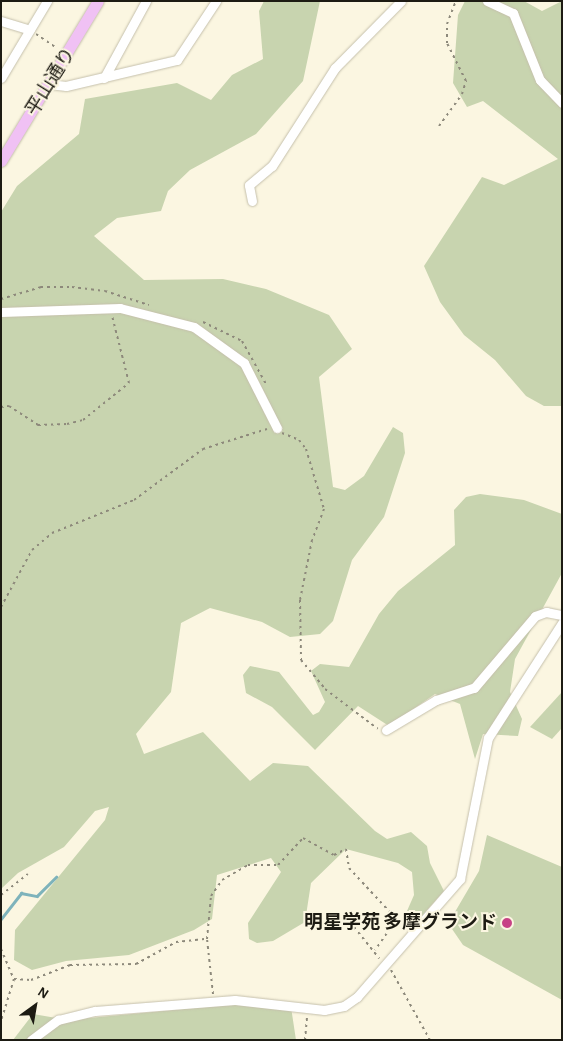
<!DOCTYPE html>
<html>
<head>
<meta charset="utf-8">
<style>
	body { margin:0 }
	#map { position:relative; width:563px; height:1041px; overflow:hidden; background:#fbf6e1; font-family:"Alegreya Sans","Noto Sans JP",sans-serif }
	div>[style] { position:absolute }
	[style*='--x'] { left:calc(var(--x)*1px); top:calc(var(--y)*1px); width:calc(var(--w)*1px); rotate:calc(var(--a)*1deg) }
	.green>* { inset:0; background:#c8d4af }
	.stream>* { height:2.5px; margin:-1.25px; padding:0 1.25px; transform-origin:1.25px; border-radius:1.25px; background:#7eb3bb }
	.path>* { height:2px; margin-top:-1px; transform-origin:0; background:repeating-linear-gradient(90deg,#8d897b 0 2.5px,transparent 0 6.5px) }
	.roads { filter:drop-shadow(0 0 1px #c5c0ac) drop-shadow(0 0 1px #c5c0ac) }
	.minor>* { height:9px; margin:-4.5px; padding:0 4.5px; transform-origin:4.5px; border-radius:4.5px; background:#fff }
	.major>* { height:11px; margin:-5.5px; padding:0 5.5px; transform-origin:5.5px; border-radius:5.5px; background:#f0c1f4 }
	.dots>* { width:14px; height:14px; translate:-50% -50%; box-sizing:border-box; border:2px solid #fbf6e1; border-radius:50% }
	span { translate:-50% -50%; white-space:nowrap; text-align:center; line-height:1.15; -webkit-text-stroke:4px #fbf6e1; paint-order:stroke }
	.street-label { font-size:19px; color:#1d1b13 }
	.poi-label { font-size:19px; color:#1d1b13; font-weight:700 }
	.right { translate:-100% -50%; text-align:right }
	.frame { position:absolute; inset:0; border:2px solid #1d1b13; pointer-events:none }
	.north { position:absolute; left:10px; top:981px; width:50px; height:50px; -webkit-text-stroke:4px #fbf6e1; paint-order:stroke; rotate:32deg; font-size:14px; font-weight:700; line-height:20px; text-align:center; color:#1d1b13 }
	.north::after { content:''; display:block; margin:auto; width:18px; height:22px; background:#1d1b13; clip-path:polygon(50% 0,100% 100%,50% 72%,0 100%) }
</style>
</head>
<body>
<div id="map">
	<div class="green">
		<i style="clip-path:polygon(264px 1px,320px 1px,303px 81px,256px 134px,190px 170px,168px 191px,161px 211px,117px 218px,94px 236px,144px 280px,223px 279px,266px 289px,329px 315px,352px 349px,319px 377px,333px 487px,345px 490px,364px 476px,393px 427px,403px 433px,405px 453px,384px 517px,352px 560px,333px 621px,320px 634px,290px 637px,262px 622px,210px 608px,181px 623px,171px 692px,136px 734px,144px 754px,203px 732px,250px 781px,273px 763px,308px 766px,375px 831px,387px 839px,411px 832px,427px 846px,430px 863px,444px 891px,420px 918px,407px 911px,414px 895px,412px 872px,398px 863px,346px 849px,311px 883px,305px 922px,273px 941px,257px 943px,249px 939px,248px 923px,281px 872px,271px 858px,217px 875px,212px 919px,194px 930px,129px 955px,66px 961px,32px 970px,14px 960px,15px 930px,105px 820px,109px 807px,95px 811px,64px 847px,18px 873px,1px 889px,1px 212px,17px 186px,79px 134px,85px 99px,177px 83px,211px 100px,232px 75px,263px 59px,259px 11px)"></i>
		<i style="clip-path:polygon(465px 1px,524px 1px,542px 11px,562px 1px,562px 406px,544px 406px,526px 396px,495px 360px,464px 335px,440px 302px,424px 266px,482px 177px,504px 185px,558px 159px,483px 101px,467px 107px,453px 83px,458px 15px)"></i>
		<i style="clip-path:polygon(480px 494px,524px 500px,562px 514px,562px 573px,515px 659px,510px 692px,522px 719px,518px 736px,483px 734px,475px 759px,460px 704px,435px 694px,389px 726px,358px 706px,315px 750px,272px 707px,246px 693px,243px 675px,250px 666px,279px 672px,313px 715px,319px 712px,325px 702px,311px 671px,320px 664px,349px 667px,379px 614px,398px 591px,455px 545px,454px 510px,466px 497px)"></i>
		<i style="clip-path:polygon(562px 692px,562px 728px,552px 739px,530px 727px)"></i>
		<i style="clip-path:polygon(487px 835px,562px 867px,562px 1000px,463px 945px,452px 929px,452px 917px,479px 871px)"></i>
		<i style="clip-path:polygon(237px 1004px,291px 1007px,296px 1040px,13px 1040px,33px 1014px,68px 1020px)"></i>
	</div>
	<div class="stream">
		<i style="--x:1;--y:919;--w:33;--a:-52"></i>
		<i style="--x:21;--y:893;--w:16;--a:11"></i>
		<i style="--x:37;--y:896;--w:27;--a:-45"></i>
	</div>
	<div class="path">
		<i style="--x:36;--y:34;--w:25;--a:34"></i>
		<i style="--x:439;--y:126;--w:39;--a:-54"></i>
		<i style="--x:462;--y:94;--w:14;--a:-73"></i>
		<i style="--x:466;--y:81;--w:42;--a:-116.6"></i>
		<i style="--x:447;--y:43;--w:19;--a:-90"></i>
		<i style="--x:447;--y:24;--w:25;--a:-69"></i>
		<i style="--x:1;--y:299;--w:42;--a:-16.7"></i>
		<i style="--x:41;--y:287;--w:31;--a:0"></i>
		<i style="--x:72;--y:287;--w:33;--a:7"></i>
		<i style="--x:105;--y:291;--w:46;--a:17.7"></i>
		<i style="--x:203;--y:322;--w:43;--a:26"></i>
		<i style="--x:242;--y:341;--w:49;--a:60.8"></i>
		<i style="--x:1;--y:407;--w:8;--a:-7"></i>
		<i style="--x:9;--y:406;--w:35;--a:33"></i>
		<i style="--x:38;--y:425;--w:29;--a:-2"></i>
		<i style="--x:67;--y:424;--w:16;--a:-14"></i>
		<i style="--x:83;--y:420;--w:59;--a:-38.8"></i>
		<i style="--x:129;--y:383;--w:69;--a:-104.2"></i>
		<i style="--x:282;--y:433;--w:18;--a:22"></i>
		<i style="--x:299;--y:440;--w:11;--a:52"></i>
		<i style="--x:306;--y:449;--w:63;--a:73.3"></i>
		<i style="--x:324;--y:509;--w:33;--a:111"></i>
		<i style="--x:312;--y:540;--w:61;--a:101.3"></i>
		<i style="--x:300;--y:600;--w:60;--a:89"></i>
		<i style="--x:301;--y:660;--w:38;--a:50"></i>
		<i style="--x:325;--y:689;--w:66;--a:37"></i>
		<i style="--x:1;--y:453;--w:9;--a:90"></i>
		<i style="--x:1;--y:607;--w:65;--a:-61.5"></i>
		<i style="--x:32;--y:550;--w:26;--a:-40"></i>
		<i style="--x:52;--y:533;--w:88;--a:-21.9"></i>
		<i style="--x:134;--y:500;--w:86;--a:-36.5"></i>
		<i style="--x:203;--y:449;--w:67;--a:-17.4"></i>
		<i style="--x:1;--y:895;--w:34;--a:-38"></i>
		<i style="--x:346;--y:917;--w:53;--a:51.2"></i>
		<i style="--x:1;--y:949;--w:33;--a:67"></i>
		<i style="--x:14;--y:979;--w:44;--a:107.2"></i>
		<i style="--x:391;--y:970;--w:80;--a:60.9"></i>
		<i style="--x:14;--y:979;--w:17;--a:3"></i>
		<i style="--x:31;--y:980;--w:42;--a:-21"></i>
		<i style="--x:70;--y:965;--w:66;--a:-0.9"></i>
		<i style="--x:136;--y:964;--w:46;--a:-28.8"></i>
		<i style="--x:176;--y:942;--w:31;--a:-6"></i>
		<i style="--x:213;--y:994;--w:55;--a:-96.2"></i>
		<i style="--x:207;--y:939;--w:43;--a:-84.7"></i>
		<i style="--x:211;--y:896;--w:19;--a:-55"></i>
		<i style="--x:222;--y:880;--w:30;--a:-30"></i>
		<i style="--x:248;--y:865;--w:30;--a:0"></i>
		<i style="--x:278;--y:865;--w:37;--a:-47"></i>
		<i style="--x:303;--y:838;--w:35;--a:29"></i>
		<i style="--x:334;--y:855;--w:13;--a:-27"></i>
		<i style="--x:346;--y:849;--w:19;--a:81"></i>
		<i style="--x:349;--y:868;--w:59;--a:47.1"></i>
		<i style="--x:389;--y:911;--w:13;--a:67"></i>
		<i style="--x:394;--y:923;--w:33;--a:125"></i>
		<i style="--x:305;--y:1040;--w:23;--a:-85"></i>
	</div>
	<div class="roads">
		<div class="minor">
			<i style="--x:487;--y:1;--w:29;--a:25"></i>
			<i style="--x:513;--y:13;--w:72;--a:68.1"></i>
			<i style="--x:540;--y:80;--w:32;--a:46"></i>
			<i style="--x:1;--y:21;--w:30;--a:17"></i>
			<i style="--x:1;--y:78;--w:90;--a:-59.1"></i>
			<i style="--x:104;--y:78;--w:88;--a:-61.4"></i>
			<i style="--x:49;--y:84;--w:17;--a:7"></i>
			<i style="--x:66;--y:86;--w:114;--a:-13.2"></i>
			<i style="--x:177;--y:60;--w:71;--a:-56.5"></i>
			<i style="--x:252;--y:201;--w:16;--a:-101"></i>
			<i style="--x:249;--y:185;--w:30;--a:-40"></i>
			<i style="--x:272;--y:166;--w:117;--a:-57.3"></i>
			<i style="--x:335;--y:68;--w:94;--a:-45.4"></i>
			<i style="--x:1;--y:312;--w:119;--a:-1.9"></i>
			<i style="--x:120;--y:308;--w:76;--a:14.4"></i>
			<i style="--x:194;--y:327;--w:62;--a:35.8"></i>
			<i style="--x:244;--y:363;--w:73;--a:63.1"></i>
			<i style="--x:386;--y:730;--w:58;--a:-31"></i>
			<i style="--x:436;--y:700;--w:40;--a:-18"></i>
			<i style="--x:474;--y:688;--w:94;--a:-49.7"></i>
			<i style="--x:535;--y:616;--w:12;--a:-20"></i>
			<i style="--x:546;--y:612;--w:16;--a:11"></i>
			<i style="--x:31;--y:1040;--w:34;--a:-37"></i>
			<i style="--x:58;--y:1020;--w:38;--a:-14"></i>
			<i style="--x:95;--y:1011;--w:140;--a:-4.5"></i>
			<i style="--x:235;--y:1000;--w:90;--a:6.4"></i>
			<i style="--x:324;--y:1010;--w:20;--a:-11"></i>
			<i style="--x:344;--y:1006;--w:16;--a:-35"></i>
			<i style="--x:357;--y:997;--w:157;--a:-48.9"></i>
			<i style="--x:460;--y:879;--w:144;--a:-78.8"></i>
			<i style="--x:488;--y:738;--w:137;--a:-57.2"></i>
		</div>
		<div class="major">
			<i style="--x:1;--y:161;--w:187;--a:-58.8"></i>
		</div>
	</div>
	<div class="dots">
		<i style="left:507px;top:923px;background:#c74286"></i>
	</div>
	<div class="street-label">
		<span style="left:51px;top:82px;rotate:-58deg">平山通り</span>
	</div>
	<div class="poi-label">
		<span class="right" style="left:497px;top:923px">明星学苑 多摩グランド</span>
	</div>
	<div class="frame"></div>
	<div class="north">N</div>
</div>
</body>
</html>
